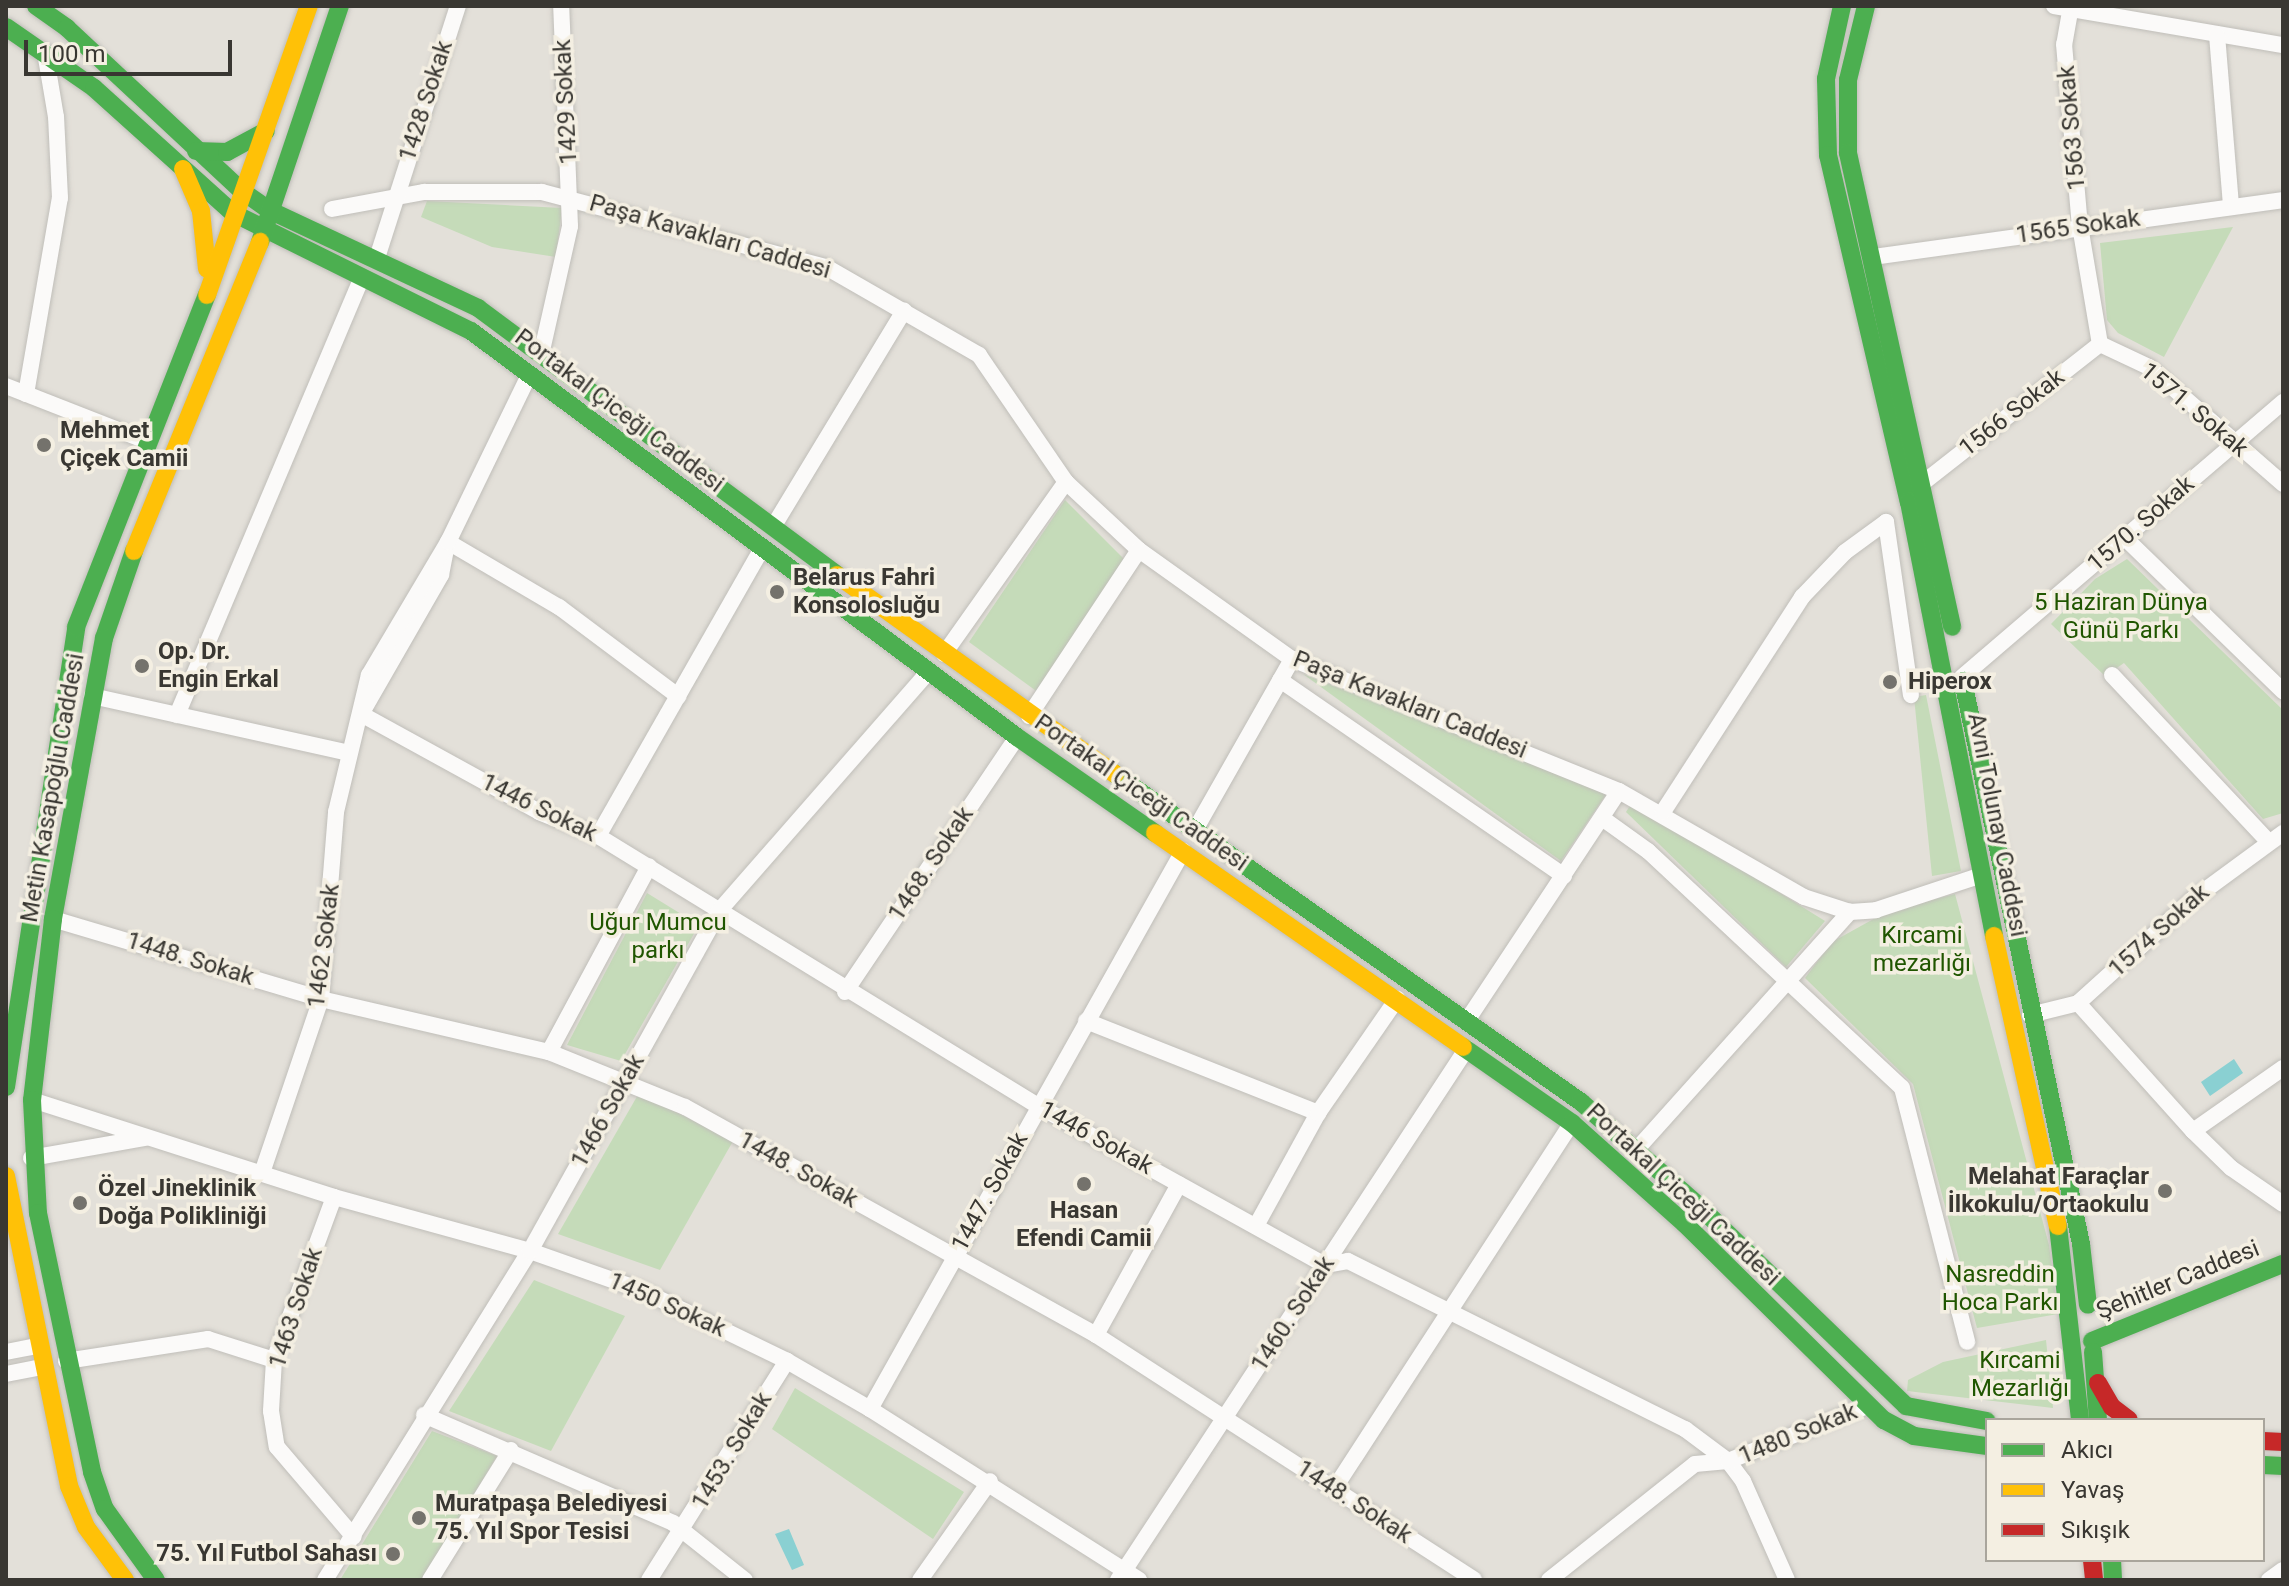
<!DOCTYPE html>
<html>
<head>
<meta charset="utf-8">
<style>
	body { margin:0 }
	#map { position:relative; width:2289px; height:1586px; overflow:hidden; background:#e3e0d9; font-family:Roboto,sans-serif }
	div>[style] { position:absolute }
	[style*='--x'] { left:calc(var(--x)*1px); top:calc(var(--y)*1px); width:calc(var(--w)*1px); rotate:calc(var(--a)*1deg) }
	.green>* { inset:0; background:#c5dbb9 }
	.water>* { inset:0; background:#8ad0d2 }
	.roads { filter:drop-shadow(0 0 2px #c0beb9) drop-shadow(0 0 2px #c0beb9) }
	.street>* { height:16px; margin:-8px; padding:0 8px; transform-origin:8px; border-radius:8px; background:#fbfaf9 }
	.fast>* { height:18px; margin:-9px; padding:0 9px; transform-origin:9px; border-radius:9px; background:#4caf50 }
	.slow>* { height:18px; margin:-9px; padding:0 9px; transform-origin:9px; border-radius:9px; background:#ffc107 }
	.jam>* { height:18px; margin:-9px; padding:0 9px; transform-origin:9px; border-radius:9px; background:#c62828 }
	.dots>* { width:22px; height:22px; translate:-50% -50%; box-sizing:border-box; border:4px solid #f4efe2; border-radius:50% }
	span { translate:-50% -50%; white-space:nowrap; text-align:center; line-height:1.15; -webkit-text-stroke:7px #f4efe2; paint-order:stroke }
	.street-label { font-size:24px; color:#393732 }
	.poi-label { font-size:24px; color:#393732; font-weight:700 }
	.left { translate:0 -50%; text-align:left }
	.right { translate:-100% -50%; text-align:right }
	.park-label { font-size:24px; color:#205600 }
	.frame { position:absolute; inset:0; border:8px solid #393732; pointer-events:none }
	.legend { position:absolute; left:1985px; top:1418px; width:280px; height:144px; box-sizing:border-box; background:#f4efe2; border:2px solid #a9a59c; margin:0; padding:10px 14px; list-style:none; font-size:24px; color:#393732 }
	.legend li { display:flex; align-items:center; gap:16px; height:40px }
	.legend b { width:40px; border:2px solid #a9a59c }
	.scale { position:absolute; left:24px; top:40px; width:208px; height:36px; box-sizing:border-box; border:4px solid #393732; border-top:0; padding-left:10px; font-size:24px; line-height:28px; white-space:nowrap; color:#393732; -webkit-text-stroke:6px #f4efe2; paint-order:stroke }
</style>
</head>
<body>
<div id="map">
	<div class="green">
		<i style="clip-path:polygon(427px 201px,562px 208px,556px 257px,492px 247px,421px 217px)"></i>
		<i style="clip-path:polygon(2233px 227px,2164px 357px,2118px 333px,2107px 320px,2100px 243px)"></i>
		<i style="clip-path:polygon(1065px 500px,1127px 562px,1039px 693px,969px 642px)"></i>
		<i style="clip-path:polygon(2127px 559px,2283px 710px,2283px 813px,2263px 819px,2124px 663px,2105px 676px,2051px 624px,2095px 579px)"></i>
		<i style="clip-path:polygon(1303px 674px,1379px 703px,1607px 793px,1561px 861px)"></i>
		<i style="clip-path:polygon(1926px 695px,1961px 871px,1932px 876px,1914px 697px)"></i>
		<i style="clip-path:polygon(1631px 804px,1746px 872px,1825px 921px,1786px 967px,1626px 812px)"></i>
		<i style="clip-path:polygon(647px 893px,699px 925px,621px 1061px,567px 1045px)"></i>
		<i style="clip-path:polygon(1955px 894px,2049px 1245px,2058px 1314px,1977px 1328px,1913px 1084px,1805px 978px,1832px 942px,1888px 911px)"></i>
		<i style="clip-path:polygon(639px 1093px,733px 1141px,660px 1270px,558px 1234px)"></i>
		<i style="clip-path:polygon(534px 1280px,625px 1316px,551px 1451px,449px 1411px)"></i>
		<i style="clip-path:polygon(2046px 1340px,2053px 1408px,1907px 1391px,1908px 1380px,1943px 1362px)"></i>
		<i style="clip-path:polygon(795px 1388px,964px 1492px,933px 1539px,772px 1429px)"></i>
		<i style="clip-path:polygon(432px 1431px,497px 1456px,422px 1580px,340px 1580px)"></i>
	</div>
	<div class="water">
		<i style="clip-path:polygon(2234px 1059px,2243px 1073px,2210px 1096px,2201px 1082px)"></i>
		<i style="clip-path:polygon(789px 1529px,804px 1565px,792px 1570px,775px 1534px)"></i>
	</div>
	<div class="roads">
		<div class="street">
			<i style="--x:2054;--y:6;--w:232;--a:9.7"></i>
			<i style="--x:2071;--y:6;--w:39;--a:100"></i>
			<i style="--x:2064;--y:44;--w:183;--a:85"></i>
			<i style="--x:2080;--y:226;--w:120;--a:80.4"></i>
			<i style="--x:2217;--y:35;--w:172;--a:85.3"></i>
			<i style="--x:332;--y:209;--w:94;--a:-10.5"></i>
			<i style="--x:424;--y:192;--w:118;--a:0"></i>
			<i style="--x:542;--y:192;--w:294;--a:14.8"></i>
			<i style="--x:826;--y:267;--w:177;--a:29.9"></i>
			<i style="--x:979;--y:355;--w:154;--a:55.6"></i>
			<i style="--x:1066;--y:482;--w:100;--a:43"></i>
			<i style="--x:1139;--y:550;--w:188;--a:35.5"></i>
			<i style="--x:1292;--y:659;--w:353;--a:22"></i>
			<i style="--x:1619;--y:791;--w:213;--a:29.8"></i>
			<i style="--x:1804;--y:897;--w:48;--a:18.1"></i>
			<i style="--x:1850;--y:912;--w:26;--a:-4"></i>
			<i style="--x:1876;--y:910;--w:112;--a:-18.3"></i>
			<i style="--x:1873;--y:257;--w:414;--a:-7.9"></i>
			<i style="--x:377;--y:258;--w:265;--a:-72.2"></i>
			<i style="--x:2100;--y:344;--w:54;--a:25.1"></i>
			<i style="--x:2149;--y:367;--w:178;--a:41.1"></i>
			<i style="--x:541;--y:355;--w:132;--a:-77.3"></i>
			<i style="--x:570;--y:226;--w:220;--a:-92.3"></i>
			<i style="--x:6;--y:386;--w:154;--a:21.4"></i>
			<i style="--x:26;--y:394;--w:199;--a:-80.2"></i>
			<i style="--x:60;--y:198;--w:81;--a:-92.8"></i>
			<i style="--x:56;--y:117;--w:66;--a:-99.6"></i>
			<i style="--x:1924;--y:482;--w:224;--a:-38.1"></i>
			<i style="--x:773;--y:527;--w:253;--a:-58.8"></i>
			<i style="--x:2126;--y:539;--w:219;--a:44.1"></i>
			<i style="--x:448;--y:542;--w:129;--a:30.4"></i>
			<i style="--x:559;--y:607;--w:149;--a:36.8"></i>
			<i style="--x:944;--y:654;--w:211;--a:-54.7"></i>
			<i style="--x:2112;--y:675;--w:226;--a:46.8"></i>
			<i style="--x:1962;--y:677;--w:423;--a:-40.6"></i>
			<i style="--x:1280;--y:680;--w:345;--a:34.6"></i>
			<i style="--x:92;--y:696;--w:263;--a:12.5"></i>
			<i style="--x:364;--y:709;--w:155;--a:-60.1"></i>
			<i style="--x:441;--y:575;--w:26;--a:-79"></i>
			<i style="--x:361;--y:714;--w:203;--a:28.8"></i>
			<i style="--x:539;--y:812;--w:64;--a:22.1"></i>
			<i style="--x:598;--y:836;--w:516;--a:31.53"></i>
			<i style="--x:1038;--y:1106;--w:328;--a:29"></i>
			<i style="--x:1325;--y:1265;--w:23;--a:-10"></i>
			<i style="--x:1348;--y:1261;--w:377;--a:26.5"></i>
			<i style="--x:1685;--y:1429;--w:54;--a:36.7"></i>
			<i style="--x:1728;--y:1461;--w:25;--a:53"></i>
			<i style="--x:1743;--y:1481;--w:108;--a:66"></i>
			<i style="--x:177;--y:715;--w:475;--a:-67.1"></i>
			<i style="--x:1029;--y:716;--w:199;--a:-56.5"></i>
			<i style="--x:1663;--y:812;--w:256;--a:-57.1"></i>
			<i style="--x:1802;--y:597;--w:62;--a:-46.3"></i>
			<i style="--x:1845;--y:552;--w:51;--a:-36.2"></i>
			<i style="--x:1886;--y:522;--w:175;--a:81.8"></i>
			<i style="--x:1602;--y:818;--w:57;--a:35.7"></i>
			<i style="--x:1648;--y:851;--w:347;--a:43"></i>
			<i style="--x:1902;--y:1088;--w:262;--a:75.6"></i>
			<i style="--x:1195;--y:830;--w:197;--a:-60.4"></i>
			<i style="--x:598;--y:836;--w:331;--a:-60.3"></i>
			<i style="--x:53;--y:919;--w:280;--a:16.6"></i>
			<i style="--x:321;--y:999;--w:234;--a:13.1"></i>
			<i style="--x:549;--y:1052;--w:147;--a:22"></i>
			<i style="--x:685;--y:1107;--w:470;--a:29"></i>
			<i style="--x:1096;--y:1335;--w:450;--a:32.9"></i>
			<i style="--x:845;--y:992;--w:308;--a:-56"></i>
			<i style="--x:2078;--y:1003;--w:172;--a:48.1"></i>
			<i style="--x:2193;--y:1131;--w:53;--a:44.2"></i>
			<i style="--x:2231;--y:1168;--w:63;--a:34.7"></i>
			<i style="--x:2030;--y:1015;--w:49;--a:-14"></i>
			<i style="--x:2078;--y:1003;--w:155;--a:-42.1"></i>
			<i style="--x:2193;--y:899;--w:112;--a:-36.3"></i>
			<i style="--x:1468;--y:1019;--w:273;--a:-56.5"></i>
			<i style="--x:1086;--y:1021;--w:250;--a:21.6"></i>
			<i style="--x:549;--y:1052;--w:211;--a:-61.7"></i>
			<i style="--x:32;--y:1100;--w:317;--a:17.8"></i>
			<i style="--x:334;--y:1197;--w:203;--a:15.4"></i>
			<i style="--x:530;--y:1251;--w:118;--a:19.4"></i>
			<i style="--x:641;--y:1290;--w:162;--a:25.9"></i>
			<i style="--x:787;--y:1361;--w:96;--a:30"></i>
			<i style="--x:870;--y:1409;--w:319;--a:32.4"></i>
			<i style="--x:2193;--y:1131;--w:110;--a:-35"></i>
			<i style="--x:1637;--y:1149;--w:319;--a:-48.1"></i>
			<i style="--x:31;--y:1158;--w:116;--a:-10"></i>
			<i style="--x:262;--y:1173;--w:184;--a:-71.3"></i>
			<i style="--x:321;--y:999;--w:188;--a:-85.4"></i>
			<i style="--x:336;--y:812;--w:141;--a:-76.5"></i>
			<i style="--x:369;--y:675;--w:155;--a:-59.3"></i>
			<i style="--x:448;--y:542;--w:186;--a:-64.1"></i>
			<i style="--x:334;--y:1197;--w:174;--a:110.2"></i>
			<i style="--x:274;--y:1360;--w:51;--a:93.4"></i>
			<i style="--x:271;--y:1411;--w:36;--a:81"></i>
			<i style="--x:277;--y:1447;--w:118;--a:49.5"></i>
			<i style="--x:1256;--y:1226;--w:129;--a:-61.2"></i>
			<i style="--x:1318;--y:1113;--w:139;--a:-55.3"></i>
			<i style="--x:1096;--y:1335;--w:172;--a:-61.2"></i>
			<i style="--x:6;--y:1352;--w:32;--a:-11"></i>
			<i style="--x:66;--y:1361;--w:144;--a:-8.8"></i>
			<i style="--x:208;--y:1339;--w:69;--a:17.7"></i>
			<i style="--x:6;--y:1374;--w:37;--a:-11"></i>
			<i style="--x:870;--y:1409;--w:640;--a:-60.71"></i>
			<i style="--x:424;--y:1415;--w:271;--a:23.4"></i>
			<i style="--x:673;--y:1523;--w:92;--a:38.4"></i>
			<i style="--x:1334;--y:1489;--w:437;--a:-57"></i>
			<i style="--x:325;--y:1580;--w:388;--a:-58.1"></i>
			<i style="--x:530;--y:1251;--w:389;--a:-60.9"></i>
			<i style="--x:719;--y:911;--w:319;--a:-48.8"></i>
			<i style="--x:430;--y:1580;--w:153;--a:-58.1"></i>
			<i style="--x:649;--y:1580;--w:259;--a:-57.8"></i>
			<i style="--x:920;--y:1580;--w:121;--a:-54.7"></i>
			<i style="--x:1118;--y:1580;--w:636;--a:-56.73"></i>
			<i style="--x:1549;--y:1580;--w:186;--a:-38.5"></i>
			<i style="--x:1695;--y:1464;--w:33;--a:-5"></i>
			<i style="--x:1728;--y:1461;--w:149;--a:-21.6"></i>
			<i style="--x:2269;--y:1580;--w:17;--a:-36"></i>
		</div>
		<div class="fast">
			<i style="--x:36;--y:6;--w:38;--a:35"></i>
			<i style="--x:67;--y:28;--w:239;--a:43"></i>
			<i style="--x:1842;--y:6;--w:75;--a:102.4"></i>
			<i style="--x:1826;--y:79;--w:76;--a:88.5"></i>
			<i style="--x:1828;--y:155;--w:356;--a:76.9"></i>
			<i style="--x:1909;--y:502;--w:442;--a:78.9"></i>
			<i style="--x:1866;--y:6;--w:76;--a:103.7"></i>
			<i style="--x:1848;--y:80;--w:73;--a:90"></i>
			<i style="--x:1848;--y:153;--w:485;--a:77.6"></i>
			<i style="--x:6;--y:27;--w:107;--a:34.7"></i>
			<i style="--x:94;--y:88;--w:187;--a:42"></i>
			<i style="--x:196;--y:151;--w:31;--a:2"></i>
			<i style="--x:227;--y:152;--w:44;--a:-28.3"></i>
			<i style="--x:242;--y:191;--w:35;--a:35"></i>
			<i style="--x:271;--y:211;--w:229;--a:25.1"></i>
			<i style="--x:478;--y:308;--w:447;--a:36.6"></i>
			<i style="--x:233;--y:213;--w:266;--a:26.4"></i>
			<i style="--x:471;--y:331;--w:680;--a:36.63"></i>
			<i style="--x:1017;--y:737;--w:168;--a:34.8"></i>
			<i style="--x:260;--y:242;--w:249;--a:-71.3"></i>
			<i style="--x:134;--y:551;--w:92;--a:109"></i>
			<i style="--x:104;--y:638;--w:286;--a:100.3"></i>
			<i style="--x:53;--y:919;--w:182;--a:96.6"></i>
			<i style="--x:32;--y:1100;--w:113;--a:87"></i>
			<i style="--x:38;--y:1213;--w:265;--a:78.2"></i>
			<i style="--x:92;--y:1472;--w:39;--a:71"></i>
			<i style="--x:105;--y:1509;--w:87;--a:54.3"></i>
			<i style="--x:1963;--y:681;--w:575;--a:78.16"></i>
			<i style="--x:2081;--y:1244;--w:61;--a:83.5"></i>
			<i style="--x:1115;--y:774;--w:570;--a:35.14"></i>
			<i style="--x:1581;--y:1102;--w:157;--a:41.4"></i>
			<i style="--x:1699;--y:1206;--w:288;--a:44"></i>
			<i style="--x:1906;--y:1406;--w:82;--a:10.5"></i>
			<i style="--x:1463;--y:1047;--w:133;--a:34.9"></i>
			<i style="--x:1572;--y:1123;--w:150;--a:41.8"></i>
			<i style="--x:1684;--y:1223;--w:281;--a:44.6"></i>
			<i style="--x:1884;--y:1420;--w:34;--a:28"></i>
			<i style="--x:1914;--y:1436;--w:74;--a:7.8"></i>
			<i style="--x:6;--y:1087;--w:465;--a:-81.3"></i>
			<i style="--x:76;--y:627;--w:357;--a:-68.5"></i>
			<i style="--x:2058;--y:1226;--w:195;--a:83.5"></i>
			<i style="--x:2092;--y:1341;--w:206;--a:-22"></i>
			<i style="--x:2093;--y:1352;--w:68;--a:85.8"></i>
			<i style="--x:2263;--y:1465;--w:20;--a:3"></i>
			<i style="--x:2112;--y:1560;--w:20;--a:87"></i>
		</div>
		<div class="slow">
			<i style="--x:183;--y:169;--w:46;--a:66.8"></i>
			<i style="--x:201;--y:211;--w:58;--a:84.1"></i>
			<i style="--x:207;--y:295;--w:306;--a:-70.6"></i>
			<i style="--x:134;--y:551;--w:334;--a:-67.8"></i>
			<i style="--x:837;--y:575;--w:342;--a:35.6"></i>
			<i style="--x:1155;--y:833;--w:375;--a:34.8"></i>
			<i style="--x:1994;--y:936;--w:297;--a:77.6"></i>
			<i style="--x:6;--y:1176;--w:316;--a:78.5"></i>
			<i style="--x:69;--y:1486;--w:44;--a:67.5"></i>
			<i style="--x:86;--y:1527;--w:66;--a:53.7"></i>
		</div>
		<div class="jam">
			<i style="--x:2098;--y:1383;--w:28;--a:60"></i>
			<i style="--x:2112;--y:1407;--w:21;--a:37"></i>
			<i style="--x:2263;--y:1441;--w:20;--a:3"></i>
			<i style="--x:2092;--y:1560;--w:20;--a:84"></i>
		</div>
	</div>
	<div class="dots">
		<i style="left:44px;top:445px;background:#74726c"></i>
		<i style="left:777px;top:592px;background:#74726c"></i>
		<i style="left:142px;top:666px;background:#74726c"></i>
		<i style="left:1890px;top:682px;background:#74726c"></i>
		<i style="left:1084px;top:1184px;background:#74726c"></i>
		<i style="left:2165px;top:1191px;background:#74726c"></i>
		<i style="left:80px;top:1203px;background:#74726c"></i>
		<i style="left:419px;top:1518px;background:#74726c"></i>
		<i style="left:393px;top:1554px;background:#74726c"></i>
	</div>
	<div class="street-label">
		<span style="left:426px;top:101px;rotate:-72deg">1428 Sokak</span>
		<span style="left:566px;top:102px;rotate:-93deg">1429 Sokak</span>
		<span style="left:2072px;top:128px;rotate:-95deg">1563 Sokak</span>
		<span style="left:2078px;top:227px;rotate:-8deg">1565 Sokak</span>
		<span style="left:710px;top:237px;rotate:16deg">Paşa Kavakları Caddesi</span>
		<span style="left:2194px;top:410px;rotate:40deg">1571. Sokak</span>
		<span style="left:619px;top:411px;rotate:37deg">Portakal Çiceği Caddesi</span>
		<span style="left:2012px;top:413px;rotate:-38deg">1566 Sokak</span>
		<span style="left:2141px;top:524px;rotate:-41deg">1570. Sokak</span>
		<span style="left:1410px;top:705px;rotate:22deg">Paşa Kavakları Caddesi</span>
		<span style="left:53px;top:788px;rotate:-80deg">Metin Kasapoğlu Caddesi</span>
		<span style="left:1141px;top:793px;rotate:35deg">Portakal Çiceği Caddesi</span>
		<span style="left:539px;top:808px;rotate:26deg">1446 Sokak</span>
		<span style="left:1997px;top:825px;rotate:79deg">Avni Tolunay Caddesi</span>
		<span style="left:931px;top:864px;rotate:-56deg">1468. Sokak</span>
		<span style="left:2159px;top:931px;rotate:-42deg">1574 Sokak</span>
		<span style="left:324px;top:946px;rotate:-83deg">1462 Sokak</span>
		<span style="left:190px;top:959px;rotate:17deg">1448. Sokak</span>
		<span style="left:608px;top:1111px;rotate:-61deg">1466 Sokak</span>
		<span style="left:1096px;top:1138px;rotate:29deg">1446 Sokak</span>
		<span style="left:798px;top:1170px;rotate:29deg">1448. Sokak</span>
		<span style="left:990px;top:1192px;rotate:-61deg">1447. Sokak</span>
		<span style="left:1683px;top:1195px;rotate:43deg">Portakal Çiceği Caddesi</span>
		<span style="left:2178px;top:1280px;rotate:-22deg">Şehitler Caddesi</span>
		<span style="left:667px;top:1305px;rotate:24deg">1450 Sokak</span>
		<span style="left:296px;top:1308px;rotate:-72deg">1463 Sokak</span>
		<span style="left:1293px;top:1314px;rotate:-57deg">1460. Sokak</span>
		<span style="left:1798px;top:1434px;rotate:-22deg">1480 Sokak</span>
		<span style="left:732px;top:1451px;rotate:-59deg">1453. Sokak</span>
		<span style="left:1354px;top:1502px;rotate:33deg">1448. Sokak</span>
	</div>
	<div class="poi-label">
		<span class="left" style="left:60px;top:445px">Mehmet<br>Çiçek Camii</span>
		<span class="left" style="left:793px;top:592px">Belarus Fahri<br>Konsolosluğu</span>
		<span class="left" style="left:158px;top:666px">Op. Dr.<br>Engin Erkal</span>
		<span class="left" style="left:1908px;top:682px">Hiperox</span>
		<span class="right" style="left:2149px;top:1191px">Melahat Faraçlar<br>İlkokulu/Ortaokulu</span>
		<span class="left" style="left:98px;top:1203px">Özel Jineklinik<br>Doğa Polikliniği</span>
		<span style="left:1084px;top:1225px">Hasan<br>Efendi Camii</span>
		<span class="left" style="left:435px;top:1518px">Muratpaşa Belediyesi<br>75. Yıl Spor Tesisi</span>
		<span class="right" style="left:377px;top:1554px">75. Yıl Futbol Sahası</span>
	</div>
	<div class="park-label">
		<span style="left:2121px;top:617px">5 Haziran Dünya<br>Günü Parkı</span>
		<span style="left:658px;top:937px">Uğur Mumcu<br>parkı</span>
		<span style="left:1922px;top:950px">Kırcami<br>mezarlığı</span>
		<span style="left:2000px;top:1289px">Nasreddin<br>Hoca Parkı</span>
		<span style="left:2020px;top:1375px">Kırcami<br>Mezarlığı</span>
	</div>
	<div class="frame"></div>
	<ul class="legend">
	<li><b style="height:10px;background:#4caf50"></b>Akıcı</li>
	<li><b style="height:10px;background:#ffc107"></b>Yavaş</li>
	<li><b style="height:10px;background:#c62828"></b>Sıkışık</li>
	</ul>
	<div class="scale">100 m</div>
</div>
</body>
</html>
